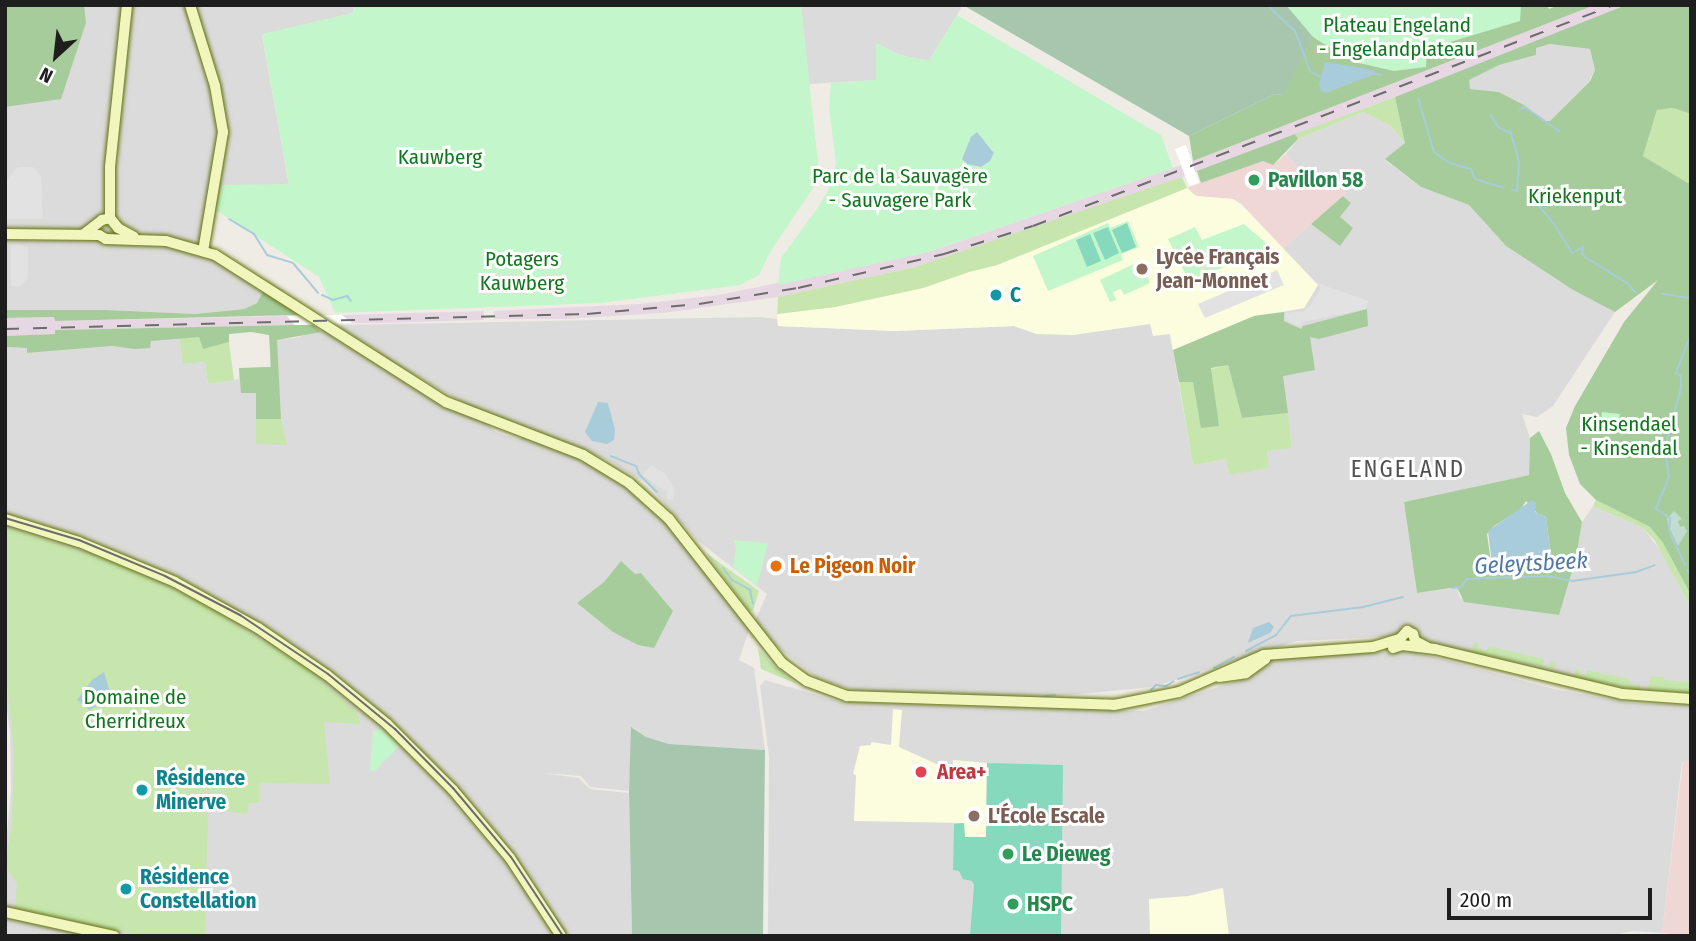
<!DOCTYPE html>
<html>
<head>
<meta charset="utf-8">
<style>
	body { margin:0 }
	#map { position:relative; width:1696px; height:941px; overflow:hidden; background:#efece5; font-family:"Fira Sans Condensed",sans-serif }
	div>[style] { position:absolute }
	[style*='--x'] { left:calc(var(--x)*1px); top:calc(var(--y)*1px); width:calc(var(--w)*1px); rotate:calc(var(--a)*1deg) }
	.residential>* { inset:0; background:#dcdbdb }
	.commercial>* { inset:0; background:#efd7d5 }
	.industrial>* { inset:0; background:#e7d7e3 }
	.education>* { inset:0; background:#fcfddf }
	.grass>* { inset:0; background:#c6e6ad }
	.forest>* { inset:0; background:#a7cc9c }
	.wetland>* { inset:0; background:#c3dcd2 }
	.cemetery>* { inset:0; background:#a7c6ae }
	.park>* { inset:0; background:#c4f6cb }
	.pitch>* { inset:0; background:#87d9be }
	.parking>* { inset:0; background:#e2e2e2 }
	.water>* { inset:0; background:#a8ccda }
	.pier>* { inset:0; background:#fff }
	.stream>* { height:2px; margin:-1px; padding:0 1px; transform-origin:1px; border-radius:1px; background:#a8ccda }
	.roads { filter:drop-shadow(0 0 2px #60700b) drop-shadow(0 0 2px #60700b) }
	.secondary>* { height:10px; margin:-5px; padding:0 5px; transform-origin:5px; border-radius:5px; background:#f0f6bc }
	.tram>* { height:2px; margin:-1px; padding:0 1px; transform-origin:1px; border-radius:1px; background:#6c6c6c }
	.rail>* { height:2px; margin-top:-1px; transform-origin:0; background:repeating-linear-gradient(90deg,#6c6c6c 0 14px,transparent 0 28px) }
	.dots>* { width:19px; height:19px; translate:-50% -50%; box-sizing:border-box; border:4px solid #fff; border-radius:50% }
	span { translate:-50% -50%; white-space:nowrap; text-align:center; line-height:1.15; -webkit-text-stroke:6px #fff; paint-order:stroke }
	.park-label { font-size:21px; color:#11771f }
	.leisure-label { font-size:21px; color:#27864d; font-weight:700 }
	.left { translate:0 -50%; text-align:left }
	.education-label { font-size:21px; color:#785e54; font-weight:700 }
	.culture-label { font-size:21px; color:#0d838f; font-weight:700 }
	.food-label { font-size:21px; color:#c56008; font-weight:700 }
	.health-label { font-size:21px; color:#be3a42; font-weight:700 }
	.neighbourhood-label { font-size:23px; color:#515151; letter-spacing:2px }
	.water-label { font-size:23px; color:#5078a9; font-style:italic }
	.frame { position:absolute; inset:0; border:7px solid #1e1e1e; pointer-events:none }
	.north { position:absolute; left:21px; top:21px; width:70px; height:70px; -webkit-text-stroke:5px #fff; paint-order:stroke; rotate:207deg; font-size:19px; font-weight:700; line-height:28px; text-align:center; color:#1e1e1e }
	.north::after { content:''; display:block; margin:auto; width:24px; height:32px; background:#1e1e1e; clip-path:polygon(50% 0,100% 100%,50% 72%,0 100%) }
	.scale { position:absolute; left:1447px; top:888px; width:205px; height:32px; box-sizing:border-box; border:4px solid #1e1e1e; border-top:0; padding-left:9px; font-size:21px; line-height:24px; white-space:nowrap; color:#1e1e1e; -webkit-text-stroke:5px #fff; paint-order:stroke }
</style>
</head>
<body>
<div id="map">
	<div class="residential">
		<i style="clip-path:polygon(5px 5px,354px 5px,353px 13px,262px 35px,289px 185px,222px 186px,209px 246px,283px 290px,271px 297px,263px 293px,257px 303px,244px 309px,195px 314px,107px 310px,5px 310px)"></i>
		<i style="clip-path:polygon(801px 5px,963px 5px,929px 61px,900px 55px,876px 43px,876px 80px,809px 84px)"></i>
		<i style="clip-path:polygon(1550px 44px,1590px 49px,1595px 70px,1589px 81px,1550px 121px,1543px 121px,1524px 105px,1499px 92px,1470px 89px,1468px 80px,1499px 65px,1536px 55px,1536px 48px)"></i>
		<i style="clip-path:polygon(1363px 112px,1391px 126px,1405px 143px,1385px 160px,1421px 187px,1469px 205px,1506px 246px,1573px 290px,1615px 312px,1553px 406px,1537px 417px,1522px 414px,1530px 438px,1529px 475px,1404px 502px,1417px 593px,1457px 587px,1460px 598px,1558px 615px,1576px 558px,1582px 522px,1593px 506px,1643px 528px,1661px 551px,1691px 607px,1691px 693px,1616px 687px,1401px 636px,1297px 641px,1152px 687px,1027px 699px,861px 693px,817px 678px,771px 642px,755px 621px,767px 594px,697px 540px,646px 483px,606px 459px,484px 414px,395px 364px,337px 325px,759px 317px,777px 319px,778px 326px,895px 331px,1014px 326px,1037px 334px,1150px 324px,1170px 334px,1193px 465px,1226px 459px,1229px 474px,1269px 468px,1267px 450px,1292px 447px,1282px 376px,1301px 329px,1284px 321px,1284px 312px,1304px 308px,1318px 285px,1283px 248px,1311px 224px,1340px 246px,1340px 217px,1351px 203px,1343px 196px,1346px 192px,1329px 173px,1315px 186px,1286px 154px,1298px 139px)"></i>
		<i style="clip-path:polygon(324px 329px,461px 413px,489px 425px,496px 432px,518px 439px,524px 437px,582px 459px,636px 494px,681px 537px,749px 630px,739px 660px,754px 668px,765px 750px,669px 744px,646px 737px,632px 727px,629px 791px,590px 787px,581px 776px,543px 773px,579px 778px,590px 789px,629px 793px,632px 936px,133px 936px,5px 909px,5px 853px,11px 791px,10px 733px,5px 696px,5px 347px,27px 348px,28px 353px,112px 346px,134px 349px,150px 341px,179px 337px,183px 364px,205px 362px,208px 384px,239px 379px,239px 368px,270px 367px,270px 340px,295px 338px)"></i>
		<i style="clip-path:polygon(1415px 652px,1554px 689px,1630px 703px,1691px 705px,1691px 762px,1682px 762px,1662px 933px,1633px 931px,1609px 936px,768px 936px,769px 756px,760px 686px,765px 680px,841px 702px,1144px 711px,1249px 677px,1273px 657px,1297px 653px)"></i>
		<i style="clip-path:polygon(5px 917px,89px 936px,5px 936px)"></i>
	</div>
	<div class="commercial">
		<i style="clip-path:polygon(1286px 154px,1315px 186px,1329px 173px,1347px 193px,1283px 248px,1241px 204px,1232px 199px,1196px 196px,1187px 188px,1263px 160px,1273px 165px)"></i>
		<i style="clip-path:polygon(1683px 761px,1691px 762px,1691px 936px,1662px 933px)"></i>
	</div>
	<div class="industrial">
		<i style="clip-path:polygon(1595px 5px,1626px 5px,1466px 70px,1148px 190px,915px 267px,778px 297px,663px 313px,566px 319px,495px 319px,494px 311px,640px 304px,718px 295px,929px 252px,1193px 161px)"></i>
		<i style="clip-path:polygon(484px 311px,484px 320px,380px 323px,352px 323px,342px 315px)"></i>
		<i style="clip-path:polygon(287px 316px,295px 325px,56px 330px,55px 334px,5px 336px,5px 318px,55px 317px,55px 321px)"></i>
	</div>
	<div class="education">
		<i style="clip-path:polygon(1187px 188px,1196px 196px,1233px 199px,1241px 204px,1318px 285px,1304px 308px,1254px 316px,1173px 350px,1170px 334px,1153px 336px,1150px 324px,1073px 335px,1037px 334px,1014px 326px,895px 331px,778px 326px,777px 314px,835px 307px,923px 288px,969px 272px,997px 265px)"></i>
		<i style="clip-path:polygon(893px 709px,902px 710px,899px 747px,952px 771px,953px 760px,987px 763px,986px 837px,965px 837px,963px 823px,854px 821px,856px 775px,853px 774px,860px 746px,871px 745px,871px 742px,891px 745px)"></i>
		<i style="clip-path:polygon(1223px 888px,1229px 936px,1150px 936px,1149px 899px,1188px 896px)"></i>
	</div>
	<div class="grass">
		<i style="clip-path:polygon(1395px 97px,1405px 143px,1391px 126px,1363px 112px,1298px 139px,1295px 134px)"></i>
		<i style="clip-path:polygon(1673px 108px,1691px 114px,1691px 180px,1688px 183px,1643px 156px,1657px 110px)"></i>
		<i style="clip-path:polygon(1182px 177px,1187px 188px,997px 265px,969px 272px,923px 288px,835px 307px,777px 314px,778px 297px,915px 267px)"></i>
		<i style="clip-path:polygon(179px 337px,199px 337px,203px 348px,229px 342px,234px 380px,208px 384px,205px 362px,183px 364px)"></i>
		<i style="clip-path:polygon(1228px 365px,1242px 418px,1288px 413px,1292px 448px,1267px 451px,1269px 468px,1229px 475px,1226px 459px,1193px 465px,1179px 382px,1193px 381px,1218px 426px,1211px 369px)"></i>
		<i style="clip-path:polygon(256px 419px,281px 419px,287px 445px,256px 444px)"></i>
		<i style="clip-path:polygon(1596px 500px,1650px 527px,1663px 543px,1691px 595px,1691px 607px,1655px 541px,1643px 528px,1593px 506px)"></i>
		<i style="clip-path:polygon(5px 527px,115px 562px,205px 605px,306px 668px,356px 711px,361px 724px,324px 722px,330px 784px,260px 783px,259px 803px,249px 803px,247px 814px,208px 809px,205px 936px,142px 936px,15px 908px,17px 884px,5px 866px,12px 822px,14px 752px,5px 663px)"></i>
		<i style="clip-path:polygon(706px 553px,759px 591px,753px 611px,749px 611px)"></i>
		<i style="clip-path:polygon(1474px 642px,1479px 644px,1478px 648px,1487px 651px,1489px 646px,1544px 659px,1543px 665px,1550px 666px,1551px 661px,1556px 662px,1554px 669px,1472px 652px)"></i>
		<i style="clip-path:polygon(758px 648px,773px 665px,797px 684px,761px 669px)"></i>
		<i style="clip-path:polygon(1576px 669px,1579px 670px,1579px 674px,1586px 675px,1587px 670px,1629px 679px,1629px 684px,1639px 685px,1639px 682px,1641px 691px,1574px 677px)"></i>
		<i style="clip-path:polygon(1651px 676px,1664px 677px,1664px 680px,1691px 682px,1691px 693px,1647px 690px)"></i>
	</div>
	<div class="forest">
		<i style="clip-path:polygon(5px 5px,84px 5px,86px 23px,61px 99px,5px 107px)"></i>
		<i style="clip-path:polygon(1227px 5px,1547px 5px,1549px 9px,1559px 5px,1595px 5px,1193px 161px,1189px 136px,1275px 94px,1283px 95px)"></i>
		<i style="clip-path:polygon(evenodd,1626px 5px,1691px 5px,1691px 114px,1673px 108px,1657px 110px,1643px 156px,1688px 183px,1691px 180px,1691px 595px,1663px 543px,1650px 527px,1596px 500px,1580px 484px,1569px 455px,1566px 428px,1575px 406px,1624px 322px,1658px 280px,1615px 312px,1573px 290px,1506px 246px,1469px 205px,1421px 187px,1385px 159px,1405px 143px,1395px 97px,1626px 5px,1550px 44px,1590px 49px,1595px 70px,1590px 81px,1550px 121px,1543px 121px,1524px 105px,1499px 92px,1470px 89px,1469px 80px,1499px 65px,1536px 55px,1536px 48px,1550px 44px)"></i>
		<i style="clip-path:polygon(1295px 134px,1298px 139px,1273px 165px,1263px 161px,1201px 183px,1197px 171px)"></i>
		<i style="clip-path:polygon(1343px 196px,1351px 203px,1340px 217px,1353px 228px,1340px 246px,1311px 224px)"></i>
		<i style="clip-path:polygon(263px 292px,299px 315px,55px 321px,54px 317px,5px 318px,5px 310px,107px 310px,195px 314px,244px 309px,257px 303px)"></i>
		<i style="clip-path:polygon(1367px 309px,1368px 326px,1319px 339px,1310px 337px,1315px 370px,1283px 376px,1288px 413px,1242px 418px,1228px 365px,1211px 368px,1219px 426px,1201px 428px,1193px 382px,1179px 382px,1173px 350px,1254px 316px,1284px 312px,1284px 321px,1301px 329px,1303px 326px)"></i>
		<i style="clip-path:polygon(293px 325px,313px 325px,321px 332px,277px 340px,281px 419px,256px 419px,256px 393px,241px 393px,239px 368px,271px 367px,269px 335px,251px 332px,229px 334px,229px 342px,203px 349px,199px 337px,151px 341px,150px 348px,134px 349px,112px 346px,27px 353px,27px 348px,5px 347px,5px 336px,55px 334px,55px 330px)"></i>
		<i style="clip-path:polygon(evenodd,1539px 431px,1551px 454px,1565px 493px,1582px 522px,1576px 558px,1559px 615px,1464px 602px,1457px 587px,1417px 593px,1404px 502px,1529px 475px,1530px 438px,1539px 431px,1526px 501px,1537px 513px,1546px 517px,1551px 557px,1515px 566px,1491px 563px,1487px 534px,1494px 526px,1521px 509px,1526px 501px)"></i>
		<i style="clip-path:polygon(621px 561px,635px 574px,641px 573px,673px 611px,654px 648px,638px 645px,613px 632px,577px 603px,604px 582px)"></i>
	</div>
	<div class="wetland">
		<i style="clip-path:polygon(1674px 511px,1682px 519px,1678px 521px,1680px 527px,1684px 526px,1687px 531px,1678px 546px,1668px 525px,1667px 519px)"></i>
	</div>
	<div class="cemetery">
		<i style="clip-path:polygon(963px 5px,1286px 5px,1314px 34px,1283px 95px,1275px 94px,1189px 136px)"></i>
		<i style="clip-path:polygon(631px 727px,646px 737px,669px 744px,765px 750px,763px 936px,632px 936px,629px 791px)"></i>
	</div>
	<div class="park">
		<i style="clip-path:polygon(354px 5px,801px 5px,818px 163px,815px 185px,770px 252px,759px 275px,740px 285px,600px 303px,335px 313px,319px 277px,216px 210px,222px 185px,289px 184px,262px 34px,353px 13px)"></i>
		<i style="clip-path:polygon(1286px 5px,1521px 5px,1520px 21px,1427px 49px,1426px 67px,1394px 71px,1359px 63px,1324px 44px,1313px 37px)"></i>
		<i style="clip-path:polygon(evenodd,957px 15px,1161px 135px,1173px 168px,929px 252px,778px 285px,781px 258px,819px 206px,830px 187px,836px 163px,829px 108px,831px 83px,876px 80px,876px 43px,900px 55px,929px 61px,957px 15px,971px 137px,986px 142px,993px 151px,994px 155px,984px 165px,977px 167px,963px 161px,971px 137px)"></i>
		<i style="clip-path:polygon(1128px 221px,1139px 247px,1121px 254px,1123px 260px,1048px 291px,1033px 256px,1108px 223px,1110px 228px)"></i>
		<i style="clip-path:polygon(1244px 224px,1272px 248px,1189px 281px,1168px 239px,1195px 227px,1202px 240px)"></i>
		<i style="clip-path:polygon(1140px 261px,1150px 283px,1124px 295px,1121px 289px,1113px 292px,1116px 300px,1110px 302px,1100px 280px)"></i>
		<i style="clip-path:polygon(1602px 412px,1620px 414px,1617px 433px,1600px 433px)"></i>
		<i style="clip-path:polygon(734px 540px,768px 543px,757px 586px,733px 567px,736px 549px)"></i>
		<i style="clip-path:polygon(381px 729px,399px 746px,375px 771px,370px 770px,373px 731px)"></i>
	</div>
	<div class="pitch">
		<i style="clip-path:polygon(1127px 223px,1136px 247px,1122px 253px,1112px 230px)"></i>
		<i style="clip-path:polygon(1108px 227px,1119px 253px,1105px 260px,1093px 233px)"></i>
		<i style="clip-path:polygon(1090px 234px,1101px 261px,1087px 267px,1076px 240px)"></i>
		<i style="clip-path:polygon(987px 763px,1063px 765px,1061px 936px,970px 936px,974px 885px,972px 881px,963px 879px,959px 871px,953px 870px,954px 824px,964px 823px,965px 837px,986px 837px)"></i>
	</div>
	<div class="parking">
		<i style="clip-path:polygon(18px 167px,33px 167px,41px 177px,43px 219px,7px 219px,7px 179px)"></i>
		<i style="clip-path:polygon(11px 245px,28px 246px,28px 278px,21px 286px,11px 286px)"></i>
		<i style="clip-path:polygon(1277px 270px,1284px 285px,1205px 318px,1198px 304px)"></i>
		<i style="clip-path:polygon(1320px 284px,1368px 301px,1366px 309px,1302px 322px,1300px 326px,1286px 321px,1285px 313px,1304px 311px,1309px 307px,1320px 290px)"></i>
		<i style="clip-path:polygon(651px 465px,664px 473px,674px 488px,673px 500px,667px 499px,667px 492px,642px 475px)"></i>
	</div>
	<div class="water">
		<i style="clip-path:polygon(1325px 62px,1363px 68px,1375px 71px,1375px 74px,1326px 93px,1321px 91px,1319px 85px)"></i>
		<i style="clip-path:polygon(977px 132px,994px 153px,990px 161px,981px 167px,967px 164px,962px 159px,971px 137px)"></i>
		<i style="clip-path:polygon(598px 402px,608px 403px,615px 430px,614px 440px,607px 444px,592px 441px,585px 432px)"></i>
		<i style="clip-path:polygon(1532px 500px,1536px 503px,1535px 512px,1546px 517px,1551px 557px,1515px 566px,1499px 567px,1492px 563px,1488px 531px)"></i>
		<i style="clip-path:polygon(1269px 622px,1274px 627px,1270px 633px,1248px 643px,1253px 628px)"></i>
		<i style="clip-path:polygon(104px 672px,109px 689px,108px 698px,90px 710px,77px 700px,92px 680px)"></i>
	</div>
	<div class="pier">
		<i style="clip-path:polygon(1186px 145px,1199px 183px,1189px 186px,1175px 149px)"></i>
		<i style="clip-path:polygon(342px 315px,352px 323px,295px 325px,287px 316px)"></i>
	</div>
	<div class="stream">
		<i style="--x:1267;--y:5;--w:38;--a:43"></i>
		<i style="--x:1295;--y:31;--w:43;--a:69.4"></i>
		<i style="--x:1310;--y:71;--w:13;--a:29"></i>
		<i style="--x:1375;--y:74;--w:7;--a:8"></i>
		<i style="--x:1418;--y:98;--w:56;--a:73.5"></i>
		<i style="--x:1434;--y:152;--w:19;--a:35"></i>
		<i style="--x:1450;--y:163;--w:22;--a:16"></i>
		<i style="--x:1471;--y:169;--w:11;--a:68"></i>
		<i style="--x:1475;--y:179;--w:30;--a:17"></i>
		<i style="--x:1520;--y:110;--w:6;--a:-31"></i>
		<i style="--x:1525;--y:107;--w:42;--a:35.2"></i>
		<i style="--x:1491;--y:115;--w:14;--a:60"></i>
		<i style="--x:1498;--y:127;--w:13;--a:27"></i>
		<i style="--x:1510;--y:130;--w:33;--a:74"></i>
		<i style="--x:1519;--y:162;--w:29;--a:94"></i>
		<i style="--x:1517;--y:191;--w:5;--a:-169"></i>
		<i style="--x:1528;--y:193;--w:42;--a:49.8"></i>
		<i style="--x:1555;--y:225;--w:33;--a:59"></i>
		<i style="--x:1572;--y:253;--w:13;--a:-29"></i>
		<i style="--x:1583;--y:247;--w:6;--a:99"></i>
		<i style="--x:1582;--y:253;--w:5;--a:53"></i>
		<i style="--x:1585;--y:257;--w:49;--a:31.8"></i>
		<i style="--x:1627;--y:283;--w:13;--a:48"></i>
		<i style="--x:229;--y:219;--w:29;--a:31"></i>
		<i style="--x:254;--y:234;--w:25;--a:58"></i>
		<i style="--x:267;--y:255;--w:27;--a:17"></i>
		<i style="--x:293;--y:263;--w:39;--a:50"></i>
		<i style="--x:1663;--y:294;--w:28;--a:8"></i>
		<i style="--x:322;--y:295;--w:12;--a:24"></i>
		<i style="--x:333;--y:300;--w:15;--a:-16"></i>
		<i style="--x:347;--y:296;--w:6;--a:51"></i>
		<i style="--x:611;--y:456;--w:27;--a:22"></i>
		<i style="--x:636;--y:466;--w:9;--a:69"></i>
		<i style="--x:639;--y:474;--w:25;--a:45"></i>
		<i style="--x:1685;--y:565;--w:38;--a:-115"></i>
		<i style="--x:1669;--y:530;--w:12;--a:-85"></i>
		<i style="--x:1670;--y:518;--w:17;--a:-147"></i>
		<i style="--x:1656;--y:509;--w:35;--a:-68"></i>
		<i style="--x:1669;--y:477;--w:28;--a:-98"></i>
		<i style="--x:1665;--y:449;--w:63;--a:-75.3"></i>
		<i style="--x:1681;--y:388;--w:12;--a:-90"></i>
		<i style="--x:1681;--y:376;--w:6;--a:-149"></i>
		<i style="--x:1676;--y:373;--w:42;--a:-69"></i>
		<i style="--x:723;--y:568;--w:15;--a:53"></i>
		<i style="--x:732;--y:580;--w:21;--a:29"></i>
		<i style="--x:750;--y:590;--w:14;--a:78"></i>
		<i style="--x:1687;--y:570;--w:7;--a:56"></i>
		<i style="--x:1452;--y:588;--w:9;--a:-6"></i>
		<i style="--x:1461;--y:587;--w:10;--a:-53"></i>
		<i style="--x:1467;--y:579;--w:80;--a:-2.1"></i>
		<i style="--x:1547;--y:576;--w:25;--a:11"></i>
		<i style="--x:1572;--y:581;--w:65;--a:-8"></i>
		<i style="--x:1636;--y:572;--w:20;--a:-20"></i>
		<i style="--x:1246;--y:651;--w:34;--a:-28"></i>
		<i style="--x:1276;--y:635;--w:24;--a:-52"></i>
		<i style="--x:1291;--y:616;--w:73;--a:-7.1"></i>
		<i style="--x:1363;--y:607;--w:41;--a:-14"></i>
		<i style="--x:1214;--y:668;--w:23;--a:-29"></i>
		<i style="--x:1178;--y:679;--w:22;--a:-18"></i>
		<i style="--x:1151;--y:690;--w:7;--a:-45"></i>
		<i style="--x:1156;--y:685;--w:10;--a:6"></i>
		<i style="--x:1166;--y:686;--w:9;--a:-32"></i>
		<i style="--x:1045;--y:696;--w:10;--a:-6"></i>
	</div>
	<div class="roads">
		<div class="secondary">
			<i style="--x:190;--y:5;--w:85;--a:72.8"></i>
			<i style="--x:215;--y:86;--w:47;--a:80.1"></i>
			<i style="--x:223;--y:132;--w:121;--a:99.5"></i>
			<i style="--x:110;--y:218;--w:51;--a:-90"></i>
			<i style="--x:110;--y:167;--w:163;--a:-84"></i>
			<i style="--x:110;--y:218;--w:13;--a:51"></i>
			<i style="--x:118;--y:228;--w:18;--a:29"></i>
			<i style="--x:5;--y:234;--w:94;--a:0.6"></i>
			<i style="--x:99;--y:235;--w:8;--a:30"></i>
			<i style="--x:106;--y:239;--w:60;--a:1.9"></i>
			<i style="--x:166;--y:241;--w:51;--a:15.9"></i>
			<i style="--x:215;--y:255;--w:274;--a:32.5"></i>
			<i style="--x:446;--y:402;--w:147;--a:21.1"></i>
			<i style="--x:583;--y:455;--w:54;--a:31.3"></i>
			<i style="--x:629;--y:483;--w:54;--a:42"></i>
			<i style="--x:669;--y:519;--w:183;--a:51.9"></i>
			<i style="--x:782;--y:663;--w:31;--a:36"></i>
			<i style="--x:807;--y:681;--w:43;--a:20.6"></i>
			<i style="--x:847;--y:696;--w:267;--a:1.9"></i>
			<i style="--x:1114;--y:705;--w:66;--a:-11.3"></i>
			<i style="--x:1179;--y:692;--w:93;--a:-23.5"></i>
			<i style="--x:1264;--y:655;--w:109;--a:-4.2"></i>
			<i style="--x:1373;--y:647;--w:28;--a:-17"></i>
			<i style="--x:1400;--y:639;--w:11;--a:-49"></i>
			<i style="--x:1407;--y:631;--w:7;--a:27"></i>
			<i style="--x:1413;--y:634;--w:7;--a:74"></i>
			<i style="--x:1415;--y:641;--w:13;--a:27"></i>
			<i style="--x:84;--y:234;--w:23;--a:-38"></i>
			<i style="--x:102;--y:220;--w:8;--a:-14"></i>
			<i style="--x:5;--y:519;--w:77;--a:17.3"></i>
			<i style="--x:79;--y:542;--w:104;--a:22.6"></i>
			<i style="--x:175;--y:582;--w:95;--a:29"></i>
			<i style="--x:258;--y:628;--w:83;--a:34.3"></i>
			<i style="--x:327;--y:675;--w:77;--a:39.2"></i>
			<i style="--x:387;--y:724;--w:93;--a:45"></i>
			<i style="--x:453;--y:790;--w:89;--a:50"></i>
			<i style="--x:510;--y:858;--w:93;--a:56.8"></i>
			<i style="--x:1393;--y:648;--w:9;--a:-18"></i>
			<i style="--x:1402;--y:645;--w:33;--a:7"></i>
			<i style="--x:1435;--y:649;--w:192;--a:13.5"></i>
			<i style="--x:1622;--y:694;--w:69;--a:4.1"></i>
			<i style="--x:1219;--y:677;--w:27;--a:-8"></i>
			<i style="--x:1246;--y:673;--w:24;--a:-36"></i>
			<i style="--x:5;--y:912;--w:112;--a:12.4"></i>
		</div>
	</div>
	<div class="tram">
		<i style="--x:5;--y:518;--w:77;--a:16.6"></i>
		<i style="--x:79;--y:540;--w:93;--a:22.7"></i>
		<i style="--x:165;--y:576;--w:85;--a:27.5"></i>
		<i style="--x:240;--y:615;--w:106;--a:33.8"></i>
		<i style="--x:328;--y:674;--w:87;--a:39.4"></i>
		<i style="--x:395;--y:729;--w:83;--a:45.5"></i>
		<i style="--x:453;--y:788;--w:90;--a:50"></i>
		<i style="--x:511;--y:857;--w:95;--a:56.6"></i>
	</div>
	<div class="rail">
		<i style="--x:5;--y:329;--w:582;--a:-1.48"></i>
		<i style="--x:587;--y:314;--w:112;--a:-5.1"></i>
		<i style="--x:699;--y:304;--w:100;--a:-9.2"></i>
		<i style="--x:798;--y:288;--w:150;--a:-13.1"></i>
		<i style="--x:944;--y:254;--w:93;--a:-17.5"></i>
		<i style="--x:1033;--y:226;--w:622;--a:-20.83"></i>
	</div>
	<div class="dots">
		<i style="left:1254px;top:180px;background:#2e9e5b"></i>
		<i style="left:1142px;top:269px;background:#8d6e63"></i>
		<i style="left:996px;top:295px;background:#0f9aa8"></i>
		<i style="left:776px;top:566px;background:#e8710a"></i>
		<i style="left:921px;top:772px;background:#e0444e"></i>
		<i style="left:142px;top:790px;background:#0f9aa8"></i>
		<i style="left:974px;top:816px;background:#8d6e63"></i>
		<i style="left:1008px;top:854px;background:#2e9e5b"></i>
		<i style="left:126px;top:889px;background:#0f9aa8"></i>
		<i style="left:1013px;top:904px;background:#2e9e5b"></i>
	</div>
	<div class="park-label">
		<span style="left:1397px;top:37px">Plateau Engeland<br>- Engelandplateau</span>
		<span style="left:440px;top:157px">Kauwberg</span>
		<span style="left:900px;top:188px">Parc de la Sauvagère<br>- Sauvagere Park</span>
		<span style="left:1575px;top:196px">Kriekenput</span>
		<span style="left:522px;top:271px">Potagers<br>Kauwberg</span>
		<span style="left:1629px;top:436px">Kinsendael<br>- Kinsendal</span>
		<span style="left:135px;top:709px">Domaine de<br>Cherridreux</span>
	</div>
	<div class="leisure-label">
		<span class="left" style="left:1268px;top:180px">Pavillon 58</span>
		<span class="left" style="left:1022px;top:854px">Le Dieweg</span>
		<span class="left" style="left:1027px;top:904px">HSPC</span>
	</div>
	<div class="education-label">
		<span class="left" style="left:1156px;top:269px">Lycée Français<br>Jean-Monnet</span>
		<span class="left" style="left:988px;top:816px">L'École Escale</span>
	</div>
	<div class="culture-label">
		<span class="left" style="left:1010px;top:295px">C</span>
		<span class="left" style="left:156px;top:790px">Résidence<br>Minerve</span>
		<span class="left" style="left:140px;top:889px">Résidence<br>Constellation</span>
	</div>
	<div class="food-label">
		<span class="left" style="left:790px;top:566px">Le Pigeon Noir</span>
	</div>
	<div class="health-label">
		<span class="left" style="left:937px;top:772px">Area+</span>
	</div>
	<div class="neighbourhood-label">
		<span style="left:1408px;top:469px">ENGELAND</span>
	</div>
	<div class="water-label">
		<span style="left:1531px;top:563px;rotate:-3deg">Geleytsbeek</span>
	</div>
	<div class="frame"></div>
	<div class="north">N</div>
	<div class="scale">200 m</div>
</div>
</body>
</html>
